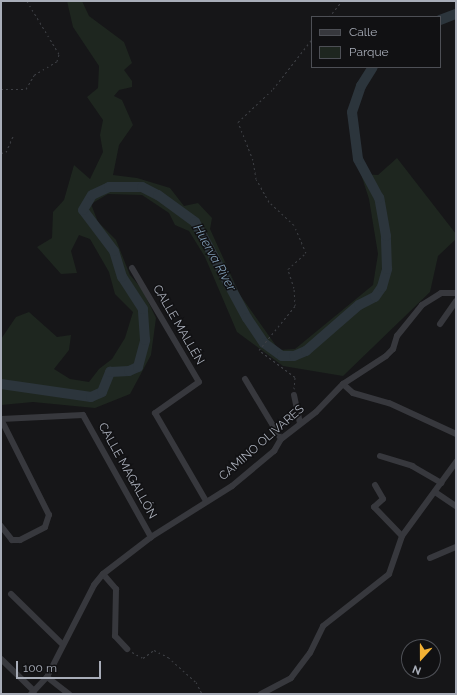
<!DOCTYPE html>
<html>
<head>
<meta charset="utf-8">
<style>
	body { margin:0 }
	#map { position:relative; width:457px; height:695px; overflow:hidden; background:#161618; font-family:Raleway,sans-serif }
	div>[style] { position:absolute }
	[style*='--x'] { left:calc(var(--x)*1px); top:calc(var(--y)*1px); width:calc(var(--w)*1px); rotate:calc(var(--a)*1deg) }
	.green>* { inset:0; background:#1e261f }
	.river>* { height:10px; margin:-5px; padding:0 5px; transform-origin:5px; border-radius:5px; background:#2c353c }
	.path>* { height:1px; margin-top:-0.5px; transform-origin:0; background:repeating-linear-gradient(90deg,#3d3f44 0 2px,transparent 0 5px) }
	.street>* { height:6px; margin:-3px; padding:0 3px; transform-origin:3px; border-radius:3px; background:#37383d }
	span { translate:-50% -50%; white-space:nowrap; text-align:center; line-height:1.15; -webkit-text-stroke:3px #111113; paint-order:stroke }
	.street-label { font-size:12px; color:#a8adb8 }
	.water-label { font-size:13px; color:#7f9bb3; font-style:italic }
	.frame { position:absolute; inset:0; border:2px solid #a8adb8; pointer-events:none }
	.legend { position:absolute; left:311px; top:16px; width:130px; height:52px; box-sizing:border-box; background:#111113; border:1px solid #4d4f55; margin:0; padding:5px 7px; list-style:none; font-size:12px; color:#a8adb8 }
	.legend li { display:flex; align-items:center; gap:8px; height:20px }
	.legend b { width:20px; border:1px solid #4d4f55 }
	.north { position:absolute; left:401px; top:639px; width:40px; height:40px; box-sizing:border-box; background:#111113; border:1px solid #4d4f55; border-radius:50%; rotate:201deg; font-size:11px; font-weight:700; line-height:16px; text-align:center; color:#a8adb8 }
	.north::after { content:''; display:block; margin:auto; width:14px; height:18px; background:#f2b134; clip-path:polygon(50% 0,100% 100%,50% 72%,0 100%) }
	.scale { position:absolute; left:16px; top:661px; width:85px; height:18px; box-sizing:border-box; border:2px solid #a8adb8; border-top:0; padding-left:5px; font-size:12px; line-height:14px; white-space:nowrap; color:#a8adb8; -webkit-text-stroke:3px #111113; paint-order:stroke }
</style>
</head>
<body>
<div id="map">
	<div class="green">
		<i style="clip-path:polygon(67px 1px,82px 1px,89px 16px,124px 42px,132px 63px,124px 70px,132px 81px,132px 87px,119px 90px,114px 96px,122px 100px,133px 125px,119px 145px,113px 175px,137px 178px,170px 188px,184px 206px,198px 203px,212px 218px,210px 229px,240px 295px,279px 350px,295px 349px,373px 285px,378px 254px,369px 199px,361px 174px,378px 175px,397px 158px,456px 234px,456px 239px,438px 256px,430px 292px,343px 376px,283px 366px,237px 332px,205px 257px,189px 231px,175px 225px,169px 213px,142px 195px,108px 194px,91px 204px,98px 222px,116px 240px,130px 275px,142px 289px,156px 318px,151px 355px,130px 394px,95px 408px,33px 402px,1px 405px,1px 339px,16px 317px,29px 312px,57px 337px,71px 335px,69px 350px,54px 369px,70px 379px,89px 382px,99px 369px,112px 359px,125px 338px,133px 312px,115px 294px,109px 272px,90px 239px,79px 235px,71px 251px,77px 273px,61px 274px,37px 247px,52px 238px,53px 212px,64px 200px,74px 165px,90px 179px,103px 152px,100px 135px,103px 120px,87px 97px,98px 88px,99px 66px,73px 27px)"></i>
	</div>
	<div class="river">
		<i style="--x:440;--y:20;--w:17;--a:-21"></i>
		<i style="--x:1;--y:384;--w:91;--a:8.2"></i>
		<i style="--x:91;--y:397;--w:12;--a:-24"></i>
		<i style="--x:102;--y:392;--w:22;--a:-68"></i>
		<i style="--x:110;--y:372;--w:19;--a:-3"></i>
		<i style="--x:129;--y:371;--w:10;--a:-24"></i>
		<i style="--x:138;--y:367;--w:28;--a:-75"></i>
		<i style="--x:145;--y:340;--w:31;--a:-94"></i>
		<i style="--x:143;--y:309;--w:38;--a:-123"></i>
		<i style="--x:122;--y:277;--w:27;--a:-107"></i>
		<i style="--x:114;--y:251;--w:51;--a:-127.1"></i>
		<i style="--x:83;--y:210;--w:17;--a:-59"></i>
		<i style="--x:92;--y:195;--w:19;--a:-25"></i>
		<i style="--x:109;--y:187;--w:33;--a:0"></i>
		<i style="--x:142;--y:187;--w:18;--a:27"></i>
		<i style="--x:158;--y:195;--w:46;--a:36.1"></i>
		<i style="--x:195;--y:222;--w:109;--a:61.6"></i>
		<i style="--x:247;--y:318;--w:30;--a:56"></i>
		<i style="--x:264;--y:343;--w:22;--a:36"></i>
		<i style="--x:282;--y:356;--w:12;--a:0"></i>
		<i style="--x:294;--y:356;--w:13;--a:-23"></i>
		<i style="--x:306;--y:351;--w:70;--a:-41"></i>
		<i style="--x:359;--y:305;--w:18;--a:-27"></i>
		<i style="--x:375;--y:297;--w:12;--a:-55"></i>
		<i style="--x:382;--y:287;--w:19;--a:-74"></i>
		<i style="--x:387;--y:269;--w:33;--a:-92"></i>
		<i style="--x:386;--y:236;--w:39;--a:-100"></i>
		<i style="--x:379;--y:198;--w:44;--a:-118.3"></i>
		<i style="--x:358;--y:159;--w:47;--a:-97.3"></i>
		<i style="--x:352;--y:112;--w:28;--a:-71"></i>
		<i style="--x:361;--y:86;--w:22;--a:-58"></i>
	</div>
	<div class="path">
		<i style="--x:329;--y:17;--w:21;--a:-51"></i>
		<i style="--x:1;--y:89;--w:25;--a:0"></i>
		<i style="--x:26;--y:89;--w:16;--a:-60"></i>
		<i style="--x:34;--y:75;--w:27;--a:-31"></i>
		<i style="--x:57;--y:61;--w:7;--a:-74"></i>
		<i style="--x:59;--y:54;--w:62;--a:-121.1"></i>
		<i style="--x:1;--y:153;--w:5;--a:-11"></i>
		<i style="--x:6;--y:152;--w:20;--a:-66"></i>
		<i style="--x:294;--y:389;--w:12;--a:-85"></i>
		<i style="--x:295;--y:377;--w:45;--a:-143.1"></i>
		<i style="--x:259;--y:350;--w:57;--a:-50.7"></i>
		<i style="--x:295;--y:306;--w:18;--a:-93"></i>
		<i style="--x:294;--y:288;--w:20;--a:-108"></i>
		<i style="--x:288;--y:269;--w:24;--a:-42"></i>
		<i style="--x:306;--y:253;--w:30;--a:-113"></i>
		<i style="--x:294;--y:225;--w:34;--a:-137"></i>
		<i style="--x:269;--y:202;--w:26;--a:-119"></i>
		<i style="--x:256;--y:179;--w:19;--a:-99"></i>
		<i style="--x:253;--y:160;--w:41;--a:-111.5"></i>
		<i style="--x:238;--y:122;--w:48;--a:-43.3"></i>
		<i style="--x:273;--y:89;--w:63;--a:-52"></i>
		<i style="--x:132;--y:652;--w:13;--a:29"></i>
		<i style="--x:143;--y:658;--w:14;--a:-36"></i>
		<i style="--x:154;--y:650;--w:16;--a:27"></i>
		<i style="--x:168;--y:657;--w:38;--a:42"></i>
		<i style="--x:196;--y:682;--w:13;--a:63"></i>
	</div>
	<div class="street">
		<i style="--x:132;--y:268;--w:132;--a:59.6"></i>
		<i style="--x:199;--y:382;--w:54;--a:144.8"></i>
		<i style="--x:155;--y:413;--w:102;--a:59.9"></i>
		<i style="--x:440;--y:324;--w:28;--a:-55"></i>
		<i style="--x:245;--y:379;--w:70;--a:59"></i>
		<i style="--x:343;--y:384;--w:13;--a:42"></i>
		<i style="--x:353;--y:393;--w:37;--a:16"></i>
		<i style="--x:389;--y:403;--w:74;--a:24.8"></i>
		<i style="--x:294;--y:395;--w:29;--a:78"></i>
		<i style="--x:1;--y:419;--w:82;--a:-2.8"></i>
		<i style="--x:83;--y:415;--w:140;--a:60.9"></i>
		<i style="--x:380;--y:456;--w:34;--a:17"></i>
		<i style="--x:412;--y:466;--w:34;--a:30"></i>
		<i style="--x:375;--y:485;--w:16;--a:60"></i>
		<i style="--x:383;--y:499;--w:12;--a:138"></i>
		<i style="--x:374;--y:507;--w:40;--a:46"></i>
		<i style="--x:435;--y:492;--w:25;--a:34"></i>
		<i style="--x:1;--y:526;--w:18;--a:52"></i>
		<i style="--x:12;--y:540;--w:8;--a:0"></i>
		<i style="--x:20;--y:540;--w:28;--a:-27"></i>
		<i style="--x:45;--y:527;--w:13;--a:-72"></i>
		<i style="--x:49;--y:515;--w:107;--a:-116.6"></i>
		<i style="--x:430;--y:558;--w:28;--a:-23"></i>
		<i style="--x:103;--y:574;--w:20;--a:49"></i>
		<i style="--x:116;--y:589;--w:47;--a:91.2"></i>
		<i style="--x:115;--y:636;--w:18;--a:47"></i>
		<i style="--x:11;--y:594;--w:71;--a:44.4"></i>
		<i style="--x:1;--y:659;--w:46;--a:44.1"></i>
		<i style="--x:47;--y:677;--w:28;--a:38"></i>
		<i style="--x:31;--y:694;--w:23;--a:-47"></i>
		<i style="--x:47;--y:677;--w:103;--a:-62.9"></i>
		<i style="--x:94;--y:585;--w:14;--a:-51"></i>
		<i style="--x:103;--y:574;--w:61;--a:-37.6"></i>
		<i style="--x:151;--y:537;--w:96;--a:-32.2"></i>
		<i style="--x:232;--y:486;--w:55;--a:-39.8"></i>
		<i style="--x:274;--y:451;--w:14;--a:-60"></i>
		<i style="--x:281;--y:439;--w:44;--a:-37.6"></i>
		<i style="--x:316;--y:412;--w:39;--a:-46"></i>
		<i style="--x:343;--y:384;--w:51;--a:-33.1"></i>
		<i style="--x:386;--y:356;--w:10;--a:-45"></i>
		<i style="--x:393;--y:349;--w:14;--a:-73"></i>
		<i style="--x:397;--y:336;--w:40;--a:-51"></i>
		<i style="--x:422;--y:305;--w:22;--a:-32"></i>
		<i style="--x:441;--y:293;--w:15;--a:0"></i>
		<i style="--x:261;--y:694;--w:34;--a:-28"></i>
		<i style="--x:291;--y:678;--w:31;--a:-53"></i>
		<i style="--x:310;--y:653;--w:30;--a:-64"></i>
		<i style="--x:323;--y:626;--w:84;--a:-38.2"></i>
		<i style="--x:389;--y:574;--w:40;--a:-71.1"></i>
		<i style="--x:402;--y:536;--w:92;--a:-53.9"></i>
	</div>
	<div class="street-label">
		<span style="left:178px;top:325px;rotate:60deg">CALLE MALLÉN</span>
		<span style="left:262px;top:443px;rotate:-41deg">CAMINO OLIVARES</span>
		<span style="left:127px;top:471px;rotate:61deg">CALLE MAGALLÓN</span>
	</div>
	<div class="water-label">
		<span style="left:214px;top:258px;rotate:61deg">Huerva River</span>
	</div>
	<div class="frame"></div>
	<ul class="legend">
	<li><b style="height:5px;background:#37383d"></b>Calle</li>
	<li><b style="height:11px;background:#1e261f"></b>Parque</li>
	</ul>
	<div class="north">N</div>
	<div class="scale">100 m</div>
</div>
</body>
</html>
